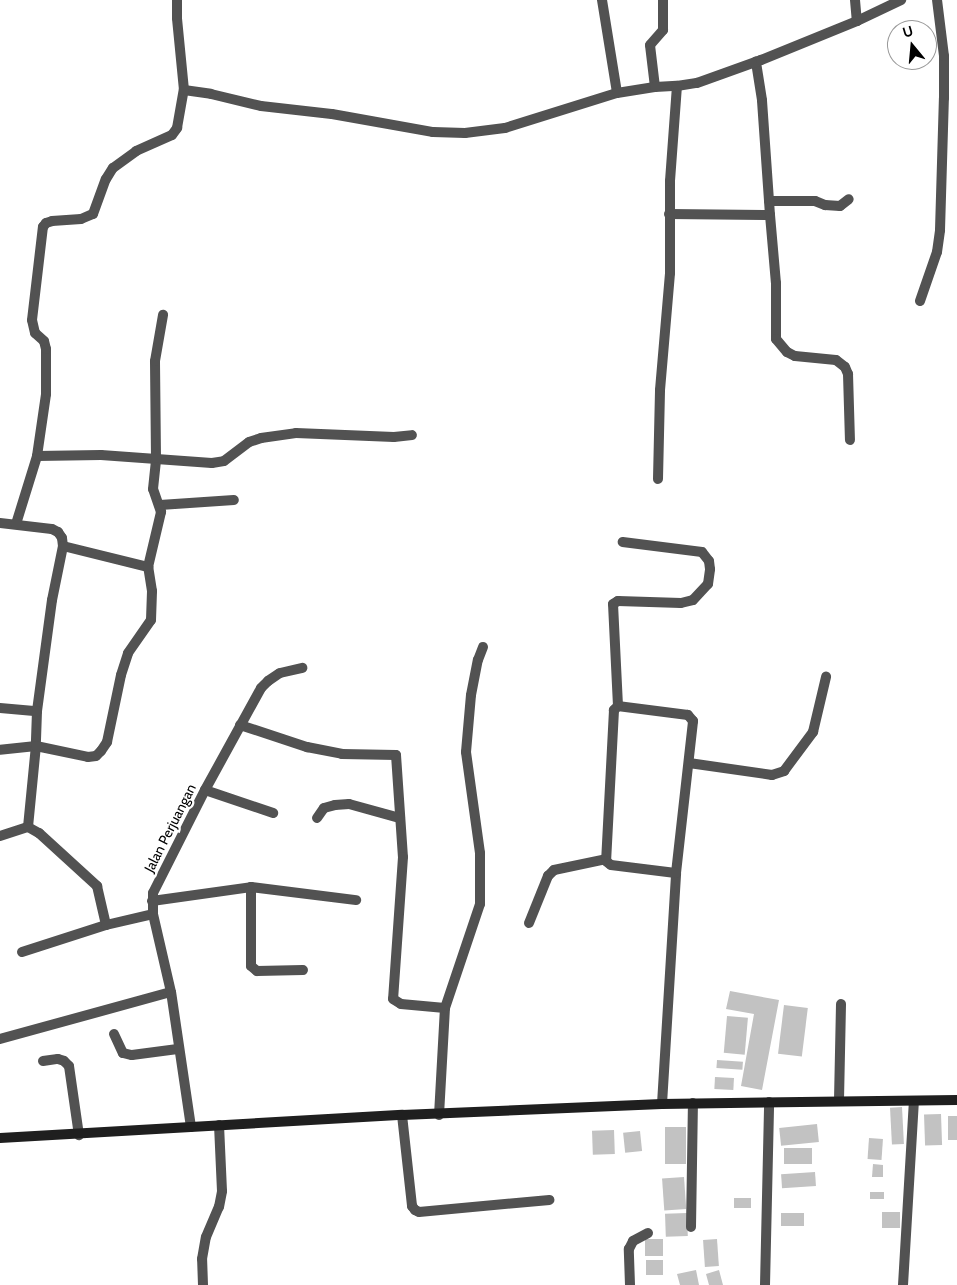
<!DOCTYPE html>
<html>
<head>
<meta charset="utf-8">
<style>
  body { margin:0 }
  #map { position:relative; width:957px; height:1285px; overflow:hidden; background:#fff; font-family:Cabin,sans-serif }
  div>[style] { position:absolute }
  .building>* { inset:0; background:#c2c2c2; transform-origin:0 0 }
  .street>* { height:10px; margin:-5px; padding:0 5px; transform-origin:5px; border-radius:5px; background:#525252 }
  .secondary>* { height:10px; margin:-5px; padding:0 5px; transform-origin:5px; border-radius:5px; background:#1f1f1f }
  span { translate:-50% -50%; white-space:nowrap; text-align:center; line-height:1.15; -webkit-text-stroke:4.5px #fff; paint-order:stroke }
  .street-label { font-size:14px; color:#000 }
  .north { position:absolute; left:887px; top:20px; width:50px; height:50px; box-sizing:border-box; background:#fff; border:1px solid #999; border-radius:50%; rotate:343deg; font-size:14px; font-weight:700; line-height:20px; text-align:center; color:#000 }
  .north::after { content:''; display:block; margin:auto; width:18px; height:22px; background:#000; clip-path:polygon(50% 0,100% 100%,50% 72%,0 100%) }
</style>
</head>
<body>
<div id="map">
  <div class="building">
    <i style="clip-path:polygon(730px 991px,779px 1000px,762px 1090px,741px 1086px,754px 1014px,726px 1009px)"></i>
    <i style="left:784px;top:1005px;width:24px;height:49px;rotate:7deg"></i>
    <i style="left:727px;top:1016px;width:21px;height:37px;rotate:5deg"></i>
    <i style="left:717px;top:1060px;width:26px;height:8px;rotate:4deg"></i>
    <i style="left:715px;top:1077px;width:19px;height:12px;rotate:3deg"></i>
    <i style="left:902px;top:1107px;width:37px;height:12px;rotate:87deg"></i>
    <i style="left:941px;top:1114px;width:31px;height:17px;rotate:88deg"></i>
    <i style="left:948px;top:1116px;width:9px;height:24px"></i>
    <i style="left:817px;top:1124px;width:18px;height:38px;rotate:84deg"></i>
    <i style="left:665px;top:1127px;width:21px;height:37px"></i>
    <i style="left:614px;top:1130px;width:24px;height:22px;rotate:88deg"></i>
    <i style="left:640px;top:1131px;width:20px;height:17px;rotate:84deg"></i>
    <i style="left:869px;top:1138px;width:14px;height:21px;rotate:4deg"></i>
    <i style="left:812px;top:1148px;width:16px;height:28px;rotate:90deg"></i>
    <i style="clip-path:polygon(873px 1164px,883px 1165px,883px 1177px,872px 1177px)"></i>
    <i style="left:815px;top:1172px;width:14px;height:34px;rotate:86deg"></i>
    <i style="left:684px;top:1177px;width:32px;height:22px;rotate:86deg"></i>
    <i style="left:870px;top:1192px;width:14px;height:7px"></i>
    <i style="left:734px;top:1198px;width:17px;height:10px"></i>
    <i style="left:882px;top:1212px;width:18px;height:16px"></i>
    <i style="left:687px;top:1213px;width:23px;height:22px;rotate:88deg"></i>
    <i style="left:781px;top:1213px;width:23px;height:13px"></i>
    <i style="left:645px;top:1239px;width:18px;height:17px"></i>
    <i style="left:717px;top:1239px;width:27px;height:14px;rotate:86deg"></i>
    <i style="left:646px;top:1260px;width:17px;height:15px"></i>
    <i style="clip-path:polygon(696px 1270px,699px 1285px,680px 1285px,677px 1274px)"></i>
    <i style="clip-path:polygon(719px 1270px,723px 1285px,709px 1285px,706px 1274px)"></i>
  </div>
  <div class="street">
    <i style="left:602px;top:0;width:94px;rotate:80.8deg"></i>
    <i style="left:855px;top:0;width:21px;rotate:85deg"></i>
    <i style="left:655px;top:87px;width:42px;rotate:-96.8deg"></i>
    <i style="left:650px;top:45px;width:20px;rotate:-49deg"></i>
    <i style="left:663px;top:30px;width:30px;rotate:-90deg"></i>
    <i style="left:184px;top:90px;width:27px;rotate:8deg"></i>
    <i style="left:211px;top:94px;width:51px;rotate:13.5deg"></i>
    <i style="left:261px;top:106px;width:71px;rotate:6.4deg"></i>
    <i style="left:332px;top:114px;width:103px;rotate:10.1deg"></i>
    <i style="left:433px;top:132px;width:32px;rotate:2deg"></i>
    <i style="left:465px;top:133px;width:40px;rotate:-7.1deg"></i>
    <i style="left:505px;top:128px;width:117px;rotate:-17.4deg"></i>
    <i style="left:617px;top:93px;width:38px;rotate:-9deg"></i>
    <i style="left:655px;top:87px;width:22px;rotate:-3deg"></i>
    <i style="left:769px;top:201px;width:46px"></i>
    <i style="left:815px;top:201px;width:11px;rotate:22deg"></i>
    <i style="left:825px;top:205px;width:15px;rotate:4deg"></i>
    <i style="left:840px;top:206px;width:11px;rotate:-38deg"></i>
    <i style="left:669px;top:214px;width:101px;rotate:0.6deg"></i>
    <i style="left:770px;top:215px;width:115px;rotate:-94deg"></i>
    <i style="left:762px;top:100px;width:39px;rotate:-99deg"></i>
    <i style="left:770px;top:215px;width:68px;rotate:85deg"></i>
    <i style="left:776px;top:283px;width:56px;rotate:90deg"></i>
    <i style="left:776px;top:339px;width:17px;rotate:50deg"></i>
    <i style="left:787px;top:352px;width:9px;rotate:27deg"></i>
    <i style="left:795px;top:356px;width:41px;rotate:5.6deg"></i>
    <i style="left:836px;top:360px;width:11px;rotate:38deg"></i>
    <i style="left:845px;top:367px;width:8px;rotate:67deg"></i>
    <i style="left:848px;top:374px;width:66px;rotate:88.3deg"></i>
    <i style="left:920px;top:301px;width:52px;rotate:-70.9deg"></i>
    <i style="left:937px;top:252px;width:22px;rotate:-82deg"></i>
    <i style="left:940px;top:230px;width:132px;rotate:-88.3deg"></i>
    <i style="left:944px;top:98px;width:42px;rotate:-90deg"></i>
    <i style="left:944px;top:56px;width:56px;rotate:-97.1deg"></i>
    <i style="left:37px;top:456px;width:64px;rotate:-0.9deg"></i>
    <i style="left:101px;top:455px;width:111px;rotate:4.1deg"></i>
    <i style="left:212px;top:463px;width:12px;rotate:-9deg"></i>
    <i style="left:224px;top:461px;width:31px;rotate:-37deg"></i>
    <i style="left:249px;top:442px;width:13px;rotate:-18deg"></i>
    <i style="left:261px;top:438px;width:35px;rotate:-8deg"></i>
    <i style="left:296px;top:433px;width:98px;rotate:2.3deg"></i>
    <i style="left:394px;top:437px;width:18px;rotate:-6deg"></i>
    <i style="left:658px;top:479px;width:89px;rotate:-88.7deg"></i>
    <i style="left:660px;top:390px;width:117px;rotate:-85.1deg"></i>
    <i style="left:670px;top:273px;width:92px;rotate:-90deg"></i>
    <i style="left:670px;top:181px;width:95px;rotate:-85.8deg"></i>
    <i style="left:677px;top:86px;width:20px;rotate:-9deg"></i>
    <i style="left:697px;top:83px;width:68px;rotate:-19.8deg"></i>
    <i style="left:761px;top:60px;width:104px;rotate:-22.1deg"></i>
    <i style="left:857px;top:21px;width:49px;rotate:-25.5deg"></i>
    <i style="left:160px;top:505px;width:74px;rotate:-3.9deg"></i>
    <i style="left:0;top:523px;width:52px;rotate:6.6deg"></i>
    <i style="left:52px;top:529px;width:7px;rotate:27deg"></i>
    <i style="left:58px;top:532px;width:7px;rotate:56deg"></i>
    <i style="left:62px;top:538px;width:8px;rotate:83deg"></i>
    <i style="left:63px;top:546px;width:55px;rotate:101.5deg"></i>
    <i style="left:52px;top:600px;width:112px;rotate:97.7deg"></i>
    <i style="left:37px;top:711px;width:35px;rotate:92deg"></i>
    <i style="left:36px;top:746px;width:36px;rotate:174deg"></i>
    <i style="left:16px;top:524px;width:71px;rotate:-72.8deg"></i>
    <i style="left:37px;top:456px;width:63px;rotate:-81.7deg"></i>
    <i style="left:46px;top:394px;width:45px;rotate:-90deg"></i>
    <i style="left:46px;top:349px;width:8px;rotate:-104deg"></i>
    <i style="left:44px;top:341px;width:12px;rotate:-138deg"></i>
    <i style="left:35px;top:333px;width:13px;rotate:-103deg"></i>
    <i style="left:32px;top:320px;width:94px;rotate:-83.3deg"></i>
    <i style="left:43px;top:227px;width:5px;rotate:-53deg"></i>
    <i style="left:46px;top:223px;width:6px;rotate:-18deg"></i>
    <i style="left:52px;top:221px;width:29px;rotate:-4deg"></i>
    <i style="left:81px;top:219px;width:13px;rotate:-23deg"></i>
    <i style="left:93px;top:214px;width:37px;rotate:-70deg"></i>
    <i style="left:106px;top:179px;width:13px;rotate:-58deg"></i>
    <i style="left:113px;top:168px;width:29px;rotate:-36deg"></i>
    <i style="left:136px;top:151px;width:39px;rotate:-24deg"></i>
    <i style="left:172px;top:135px;width:9px;rotate:-54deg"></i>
    <i style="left:177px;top:128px;width:39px;rotate:-80deg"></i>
    <i style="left:184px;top:90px;width:72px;rotate:-95.6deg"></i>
    <i style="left:177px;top:18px;width:18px;rotate:-90deg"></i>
    <i style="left:63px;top:546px;width:88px;rotate:13.9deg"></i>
    <i style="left:618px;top:706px;width:102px;rotate:-92.8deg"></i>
    <i style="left:613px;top:604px;width:6px;rotate:-31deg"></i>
    <i style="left:618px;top:601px;width:63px;rotate:1.8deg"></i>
    <i style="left:681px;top:603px;width:12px;rotate:-14deg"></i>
    <i style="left:693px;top:600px;width:22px;rotate:-47deg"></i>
    <i style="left:708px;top:584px;width:15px;rotate:-82deg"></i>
    <i style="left:710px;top:569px;width:8px;rotate:-97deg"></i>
    <i style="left:709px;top:561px;width:11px;rotate:-128deg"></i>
    <i style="left:702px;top:552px;width:80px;rotate:-172.8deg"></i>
    <i style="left:0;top:708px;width:37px;rotate:5deg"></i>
    <i style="left:240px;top:725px;width:71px;rotate:18.2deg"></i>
    <i style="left:307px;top:747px;width:36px;rotate:11deg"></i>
    <i style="left:342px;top:754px;width:54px;rotate:1.1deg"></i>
    <i style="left:396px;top:755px;width:102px;rotate:86.1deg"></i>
    <i style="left:403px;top:857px;width:142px;rotate:94deg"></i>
    <i style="left:393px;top:999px;width:9px;rotate:32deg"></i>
    <i style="left:401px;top:1004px;width:44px;rotate:5.2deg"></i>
    <i style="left:689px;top:763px;width:84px;rotate:8.2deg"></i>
    <i style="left:772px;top:775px;width:13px;rotate:-18deg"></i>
    <i style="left:784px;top:771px;width:49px;rotate:-53.4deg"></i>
    <i style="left:813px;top:732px;width:57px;rotate:-76.7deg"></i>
    <i style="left:205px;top:790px;width:72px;rotate:18.7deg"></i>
    <i style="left:317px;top:818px;width:12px;rotate:-55deg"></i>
    <i style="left:324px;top:808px;width:11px;rotate:-15deg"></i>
    <i style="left:335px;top:805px;width:14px;rotate:-4deg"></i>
    <i style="left:349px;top:804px;width:53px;rotate:15.4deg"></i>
    <i style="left:28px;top:827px;width:81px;rotate:-84.4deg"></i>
    <i style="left:36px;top:746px;width:53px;rotate:11.9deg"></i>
    <i style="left:88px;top:757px;width:8px;rotate:-7deg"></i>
    <i style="left:96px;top:756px;width:7px;rotate:-45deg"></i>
    <i style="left:101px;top:751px;width:11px;rotate:-56deg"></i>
    <i style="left:107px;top:742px;width:68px;rotate:-78.2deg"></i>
    <i style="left:121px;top:675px;width:23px;rotate:-72deg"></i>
    <i style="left:128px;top:653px;width:40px;rotate:-55.1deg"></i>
    <i style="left:151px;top:620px;width:29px;rotate:-88deg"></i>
    <i style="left:152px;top:591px;width:24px;rotate:-99deg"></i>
    <i style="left:148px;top:567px;width:57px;rotate:-76.7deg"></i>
    <i style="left:161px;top:512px;width:24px;rotate:-109deg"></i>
    <i style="left:153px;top:489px;width:31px;rotate:-84deg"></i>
    <i style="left:156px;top:458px;width:97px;rotate:-90.6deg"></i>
    <i style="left:155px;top:361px;width:47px;rotate:-80.1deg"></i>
    <i style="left:0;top:836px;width:29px;rotate:-18deg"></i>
    <i style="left:28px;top:827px;width:13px;rotate:29deg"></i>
    <i style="left:39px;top:833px;width:79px;rotate:42.4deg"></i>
    <i style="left:97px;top:886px;width:40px;rotate:77deg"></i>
    <i style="left:251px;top:887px;width:79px;rotate:90deg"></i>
    <i style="left:251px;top:966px;width:8px;rotate:40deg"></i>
    <i style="left:257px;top:971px;width:46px;rotate:-1.2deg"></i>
    <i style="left:152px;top:901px;width:100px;rotate:-8deg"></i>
    <i style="left:251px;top:887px;width:106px;rotate:7.1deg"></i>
    <i style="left:529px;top:923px;width:51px;rotate:-68deg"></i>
    <i style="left:548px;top:876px;width:8px;rotate:-45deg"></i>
    <i style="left:554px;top:870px;width:53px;rotate:-11.9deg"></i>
    <i style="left:22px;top:952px;width:88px;rotate:-17.8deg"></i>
    <i style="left:106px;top:925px;width:48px;rotate:-13.2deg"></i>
    <i style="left:114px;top:1034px;width:21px;rotate:65deg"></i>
    <i style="left:123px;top:1053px;width:9px;rotate:13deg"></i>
    <i style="left:132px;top:1055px;width:46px;rotate:-7.4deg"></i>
    <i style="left:0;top:1039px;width:177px;rotate:-15.4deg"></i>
    <i style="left:43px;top:1061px;width:15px;rotate:-8deg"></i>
    <i style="left:58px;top:1059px;width:6px;rotate:18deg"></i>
    <i style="left:64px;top:1061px;width:7px;rotate:45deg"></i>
    <i style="left:69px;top:1066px;width:70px;rotate:81.8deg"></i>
    <i style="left:839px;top:1100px;width:96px;rotate:-88.8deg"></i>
    <i style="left:662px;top:1104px;width:231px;rotate:-86.5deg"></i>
    <i style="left:676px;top:873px;width:153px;rotate:-83.6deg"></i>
    <i style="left:693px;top:721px;width:8px;rotate:-130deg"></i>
    <i style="left:688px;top:715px;width:71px;rotate:-172.7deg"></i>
    <i style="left:618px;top:706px;width:6px;rotate:135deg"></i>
    <i style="left:614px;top:710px;width:151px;rotate:93deg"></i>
    <i style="left:606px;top:861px;width:6px;rotate:39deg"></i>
    <i style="left:611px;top:865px;width:65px;rotate:7deg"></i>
    <i style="left:402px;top:1115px;width:92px;rotate:83.7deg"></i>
    <i style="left:412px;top:1206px;width:5px;rotate:53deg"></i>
    <i style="left:415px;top:1210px;width:4px;rotate:27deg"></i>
    <i style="left:419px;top:1212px;width:131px;rotate:-5.3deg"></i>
    <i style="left:439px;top:1115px;width:107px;rotate:-86.8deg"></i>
    <i style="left:445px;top:1008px;width:110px;rotate:-71.4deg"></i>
    <i style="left:480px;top:904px;width:51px;rotate:-90deg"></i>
    <i style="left:480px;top:853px;width:102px;rotate:-97.9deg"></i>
    <i style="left:466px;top:752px;width:57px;rotate:-85deg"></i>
    <i style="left:471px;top:695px;width:36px;rotate:-79deg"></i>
    <i style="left:478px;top:660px;width:14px;rotate:-69deg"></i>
    <i style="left:191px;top:1127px;width:136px;rotate:-98.4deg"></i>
    <i style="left:171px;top:992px;width:80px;rotate:-103deg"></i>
    <i style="left:153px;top:914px;width:21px;rotate:-90deg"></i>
    <i style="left:153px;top:893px;width:115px;rotate:-63.2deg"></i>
    <i style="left:205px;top:790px;width:116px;rotate:-61.2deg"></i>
    <i style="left:261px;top:688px;width:10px;rotate:-45deg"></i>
    <i style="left:268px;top:681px;width:14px;rotate:-34deg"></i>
    <i style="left:280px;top:673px;width:23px;rotate:-13deg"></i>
    <i style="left:691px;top:1227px;width:124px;rotate:-89.1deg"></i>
    <i style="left:203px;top:1285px;width:26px;rotate:-92deg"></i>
    <i style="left:202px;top:1259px;width:22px;rotate:-80deg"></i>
    <i style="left:206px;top:1237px;width:33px;rotate:-67deg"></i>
    <i style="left:219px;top:1207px;width:16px;rotate:-79deg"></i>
    <i style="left:222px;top:1191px;width:66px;rotate:-92.6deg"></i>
    <i style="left:630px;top:1285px;width:36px;rotate:-92deg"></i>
    <i style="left:629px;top:1249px;width:9px;rotate:-63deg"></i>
    <i style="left:633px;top:1241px;width:17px;rotate:-28deg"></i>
    <i style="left:765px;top:1285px;width:183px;rotate:-88.7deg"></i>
    <i style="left:903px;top:1285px;width:184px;rotate:-86.6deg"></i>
  </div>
  <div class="secondary">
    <i style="left:0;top:1138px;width:403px;rotate:-3.3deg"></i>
    <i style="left:402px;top:1115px;width:260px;rotate:-2.4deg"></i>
    <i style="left:662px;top:1104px;width:295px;rotate:-0.8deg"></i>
  </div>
  <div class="street-label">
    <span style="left:170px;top:828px;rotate:-63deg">Jalan Perjuangan</span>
  </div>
  <div class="north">U</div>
</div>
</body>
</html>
